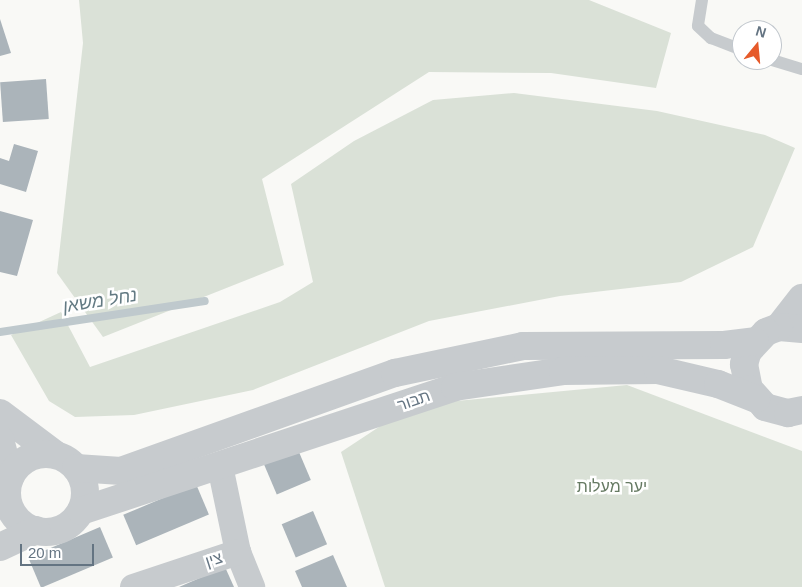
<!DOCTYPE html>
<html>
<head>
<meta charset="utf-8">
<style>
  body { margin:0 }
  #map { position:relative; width:802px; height:587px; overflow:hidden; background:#f9f9f6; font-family:Arial,Heebo,sans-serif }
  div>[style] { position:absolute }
  .green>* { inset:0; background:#dae1d7 }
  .stream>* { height:8px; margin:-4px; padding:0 4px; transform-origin:4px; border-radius:4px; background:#bfc9cd }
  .building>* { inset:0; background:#abb4ba; transform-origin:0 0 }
  .service>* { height:12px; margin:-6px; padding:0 6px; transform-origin:6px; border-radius:6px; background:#c7cbce }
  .minor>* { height:26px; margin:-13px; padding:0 13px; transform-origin:13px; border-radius:13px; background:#c7cbce }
  .tertiary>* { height:28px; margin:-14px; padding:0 14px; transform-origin:14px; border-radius:14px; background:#c7cbce }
  .tertiary>.ring { margin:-14px; padding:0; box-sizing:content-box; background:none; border:28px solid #c7cbce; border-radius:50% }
  span { translate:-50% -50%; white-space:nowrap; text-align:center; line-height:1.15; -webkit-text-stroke:5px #fff; paint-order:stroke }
  .street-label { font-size:16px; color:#647482 }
  .park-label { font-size:16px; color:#667a63 }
  .water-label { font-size:18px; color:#637a83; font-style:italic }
  .north { position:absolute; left:732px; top:20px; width:50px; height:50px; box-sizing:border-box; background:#fff; border:1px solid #c1c7cd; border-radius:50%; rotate:17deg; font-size:14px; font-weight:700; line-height:20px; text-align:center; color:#647482 }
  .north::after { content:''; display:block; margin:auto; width:18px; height:22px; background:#e65a2a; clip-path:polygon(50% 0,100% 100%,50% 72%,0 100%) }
  .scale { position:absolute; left:20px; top:544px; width:74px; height:22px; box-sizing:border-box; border:2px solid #647482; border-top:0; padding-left:6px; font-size:15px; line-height:18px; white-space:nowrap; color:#647482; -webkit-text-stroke:4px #fff; paint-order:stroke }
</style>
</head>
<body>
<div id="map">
  <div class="green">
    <i style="clip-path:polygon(79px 0,589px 0,671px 33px,656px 88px,551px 73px,429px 72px,262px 179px,284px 265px,103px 337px,57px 273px,83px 43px)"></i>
    <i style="clip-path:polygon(514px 93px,657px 111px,765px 135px,795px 148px,753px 247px,681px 282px,560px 296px,429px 321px,253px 390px,134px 415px,75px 417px,49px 401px,11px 335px,61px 312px,90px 367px,280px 302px,313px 282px,291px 184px,354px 141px,433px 100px)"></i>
    <i style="clip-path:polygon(627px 385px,802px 451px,802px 587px,385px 587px,341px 452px,388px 421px,456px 401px)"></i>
  </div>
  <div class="stream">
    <i style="left:0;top:332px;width:207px;rotate:-8.6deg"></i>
  </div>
  <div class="building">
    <i style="clip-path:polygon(0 19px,11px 53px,0 56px)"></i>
    <i style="left:46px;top:79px;width:40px;height:46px;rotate:86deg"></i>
    <i style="clip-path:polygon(14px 144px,38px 151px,26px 192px,0 184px,0 158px,9px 161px)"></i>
    <i style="clip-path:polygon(0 211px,33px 220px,17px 276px,0 272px)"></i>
    <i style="left:296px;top:445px;width:38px;height:37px;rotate:67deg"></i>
    <i style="left:196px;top:484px;width:33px;height:79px;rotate:67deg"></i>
    <i style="left:313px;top:511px;width:36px;height:34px;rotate:67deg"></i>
    <i style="left:100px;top:527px;width:33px;height:78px;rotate:67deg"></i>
    <i style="clip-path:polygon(333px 555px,347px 587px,302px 587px,295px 571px)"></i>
    <i style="clip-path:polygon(225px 567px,234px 587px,179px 587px)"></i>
  </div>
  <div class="service">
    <i style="left:702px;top:0;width:26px;rotate:99deg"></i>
    <i style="left:698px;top:26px;width:18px;rotate:43deg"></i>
    <i style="left:711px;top:38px;width:33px;rotate:21deg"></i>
    <i style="left:772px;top:60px;width:31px;rotate:17deg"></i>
  </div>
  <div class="minor">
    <i style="left:220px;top:466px;width:88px;rotate:78.2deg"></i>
    <i style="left:238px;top:552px;width:38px;rotate:68deg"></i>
    <i style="left:133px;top:587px;width:111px;rotate:-18.4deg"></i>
  </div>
  <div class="tertiary">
    <i style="left:779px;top:327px;width:37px;rotate:-52deg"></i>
    <i style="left:802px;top:329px;width:23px;rotate:-175deg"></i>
    <i style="left:779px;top:327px;width:14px;rotate:159deg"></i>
    <i style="left:766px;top:332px;width:26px;rotate:133deg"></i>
    <i style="left:748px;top:351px;width:14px;rotate:107deg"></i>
    <i style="left:744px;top:364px;width:25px;rotate:79deg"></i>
    <i style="left:749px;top:389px;width:24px;rotate:48deg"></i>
    <i style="left:765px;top:407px;width:24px;rotate:15deg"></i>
    <i style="left:788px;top:413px;width:14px;rotate:-12deg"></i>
    <i style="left:0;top:413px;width:70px;rotate:36.9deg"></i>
    <i style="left:0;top:439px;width:40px;rotate:75.6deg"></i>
    <i class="ring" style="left:7px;top:454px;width:50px;height:50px"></i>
    <i style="left:76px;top:468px;width:45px;rotate:3.8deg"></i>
    <i style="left:121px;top:471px;width:291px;rotate:-19.7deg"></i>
    <i style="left:395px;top:373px;width:131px;rotate:-11.9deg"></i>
    <i style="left:523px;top:346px;width:201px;rotate:-0.3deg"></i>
    <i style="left:724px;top:345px;width:31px;rotate:-7deg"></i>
    <i style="left:81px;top:511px;width:394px;rotate:-18.3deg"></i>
    <i style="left:455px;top:387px;width:109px;rotate:-8.4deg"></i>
    <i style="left:563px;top:371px;width:95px;rotate:-0.6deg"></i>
    <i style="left:658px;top:370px;width:62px;rotate:13.1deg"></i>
    <i style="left:718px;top:384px;width:41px;rotate:21.5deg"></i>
    <i style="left:0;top:547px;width:40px;rotate:-25deg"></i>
  </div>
  <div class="street-label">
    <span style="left:414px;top:401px;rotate:-19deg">תבור</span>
    <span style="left:214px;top:560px;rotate:-18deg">צין</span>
  </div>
  <div class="park-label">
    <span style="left:612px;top:487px">יער מעלות</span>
  </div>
  <div class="water-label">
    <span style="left:100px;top:301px;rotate:-9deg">נחל משאן</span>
  </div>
  <div class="north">N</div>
  <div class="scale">20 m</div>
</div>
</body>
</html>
